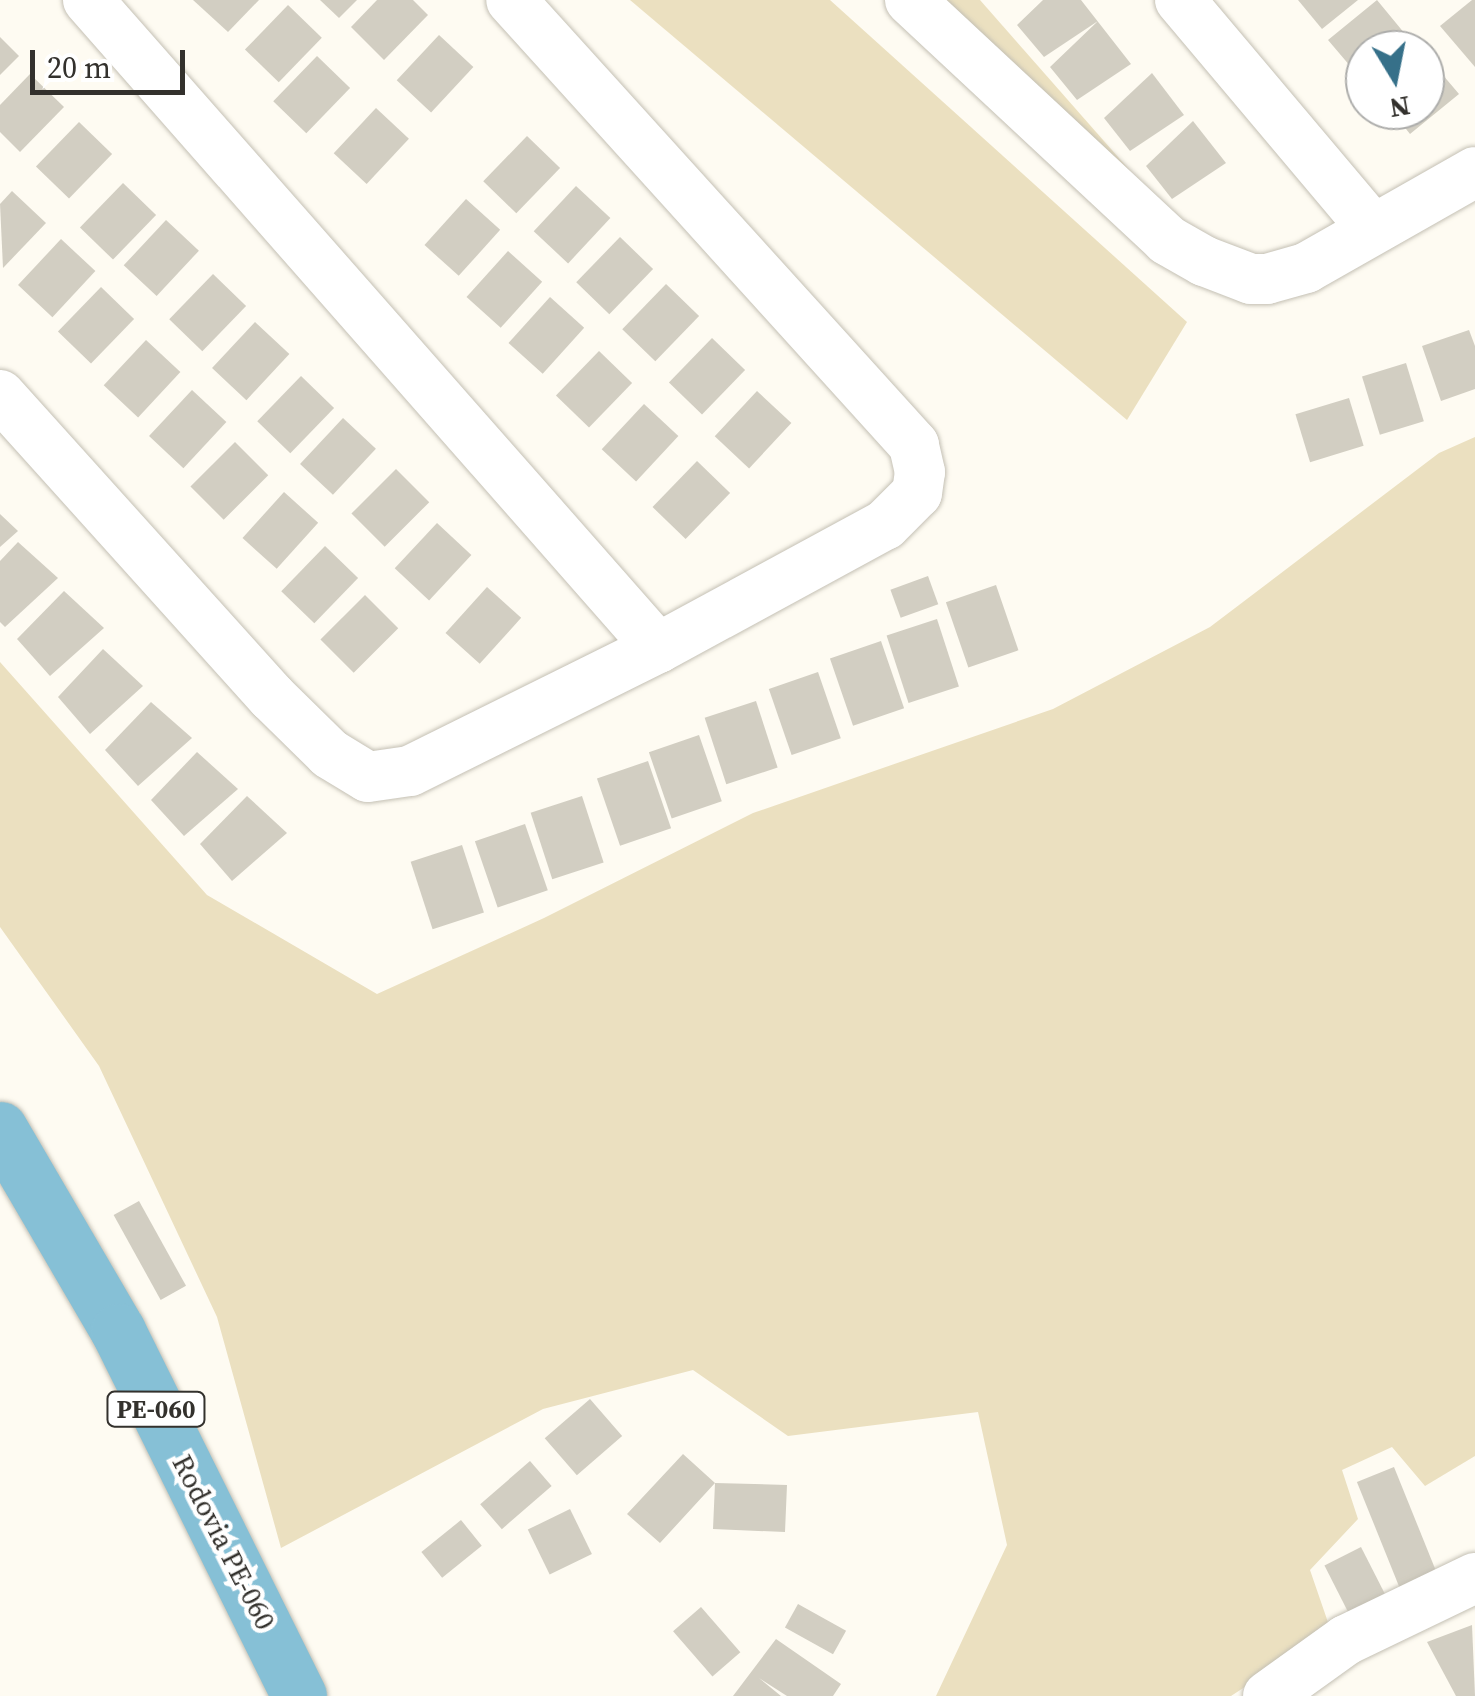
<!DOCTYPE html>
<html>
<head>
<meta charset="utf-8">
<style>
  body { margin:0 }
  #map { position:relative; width:1475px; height:1696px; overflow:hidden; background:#fefbf2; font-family:"Source Serif 4",serif }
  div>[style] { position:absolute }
  .green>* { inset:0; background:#ebe0c0 }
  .building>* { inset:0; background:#d2cec2; transform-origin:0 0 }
  .roads { filter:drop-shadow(0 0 2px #c4c0b4) drop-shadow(0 0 2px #c4c0b4) }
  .minor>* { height:50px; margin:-25px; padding:0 25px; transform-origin:25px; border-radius:25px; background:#fff }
  .primary>* { height:55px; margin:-27.5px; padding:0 27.5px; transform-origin:27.5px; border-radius:27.5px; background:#86c0d6 }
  span { translate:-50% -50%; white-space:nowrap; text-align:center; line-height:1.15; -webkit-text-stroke:9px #fff; paint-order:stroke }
  .shield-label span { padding:2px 8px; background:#fff; border:2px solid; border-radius:8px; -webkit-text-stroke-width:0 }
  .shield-label { font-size:25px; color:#33312d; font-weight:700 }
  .street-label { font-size:28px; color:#33312d }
  .north { position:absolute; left:1345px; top:30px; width:100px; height:100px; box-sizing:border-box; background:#fff; border:2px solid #adadab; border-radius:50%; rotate:170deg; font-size:28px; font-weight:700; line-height:40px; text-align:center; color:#33312d }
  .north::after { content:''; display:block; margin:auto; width:35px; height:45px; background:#367089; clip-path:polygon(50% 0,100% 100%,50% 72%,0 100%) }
  .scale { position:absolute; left:30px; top:50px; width:155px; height:45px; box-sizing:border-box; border:5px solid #33312d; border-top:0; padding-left:12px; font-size:30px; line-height:35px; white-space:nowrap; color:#33312d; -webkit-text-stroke:8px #fff; paint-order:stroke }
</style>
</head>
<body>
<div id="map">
  <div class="green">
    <i style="clip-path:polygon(630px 0,830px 0,1187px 322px,1127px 420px)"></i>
    <i style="clip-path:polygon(908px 0,980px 0,1191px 240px)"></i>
    <i style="clip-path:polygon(1475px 437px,1475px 1456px,1425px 1486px,1392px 1447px,1342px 1470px,1358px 1519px,1310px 1570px,1331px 1631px,1231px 1696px,936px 1696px,1007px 1545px,978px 1412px,788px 1436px,693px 1370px,543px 1409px,281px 1548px,217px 1317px,99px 1066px,0 927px,0 662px,207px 895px,377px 994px,544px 918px,753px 813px,1053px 709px,1210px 627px,1439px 453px)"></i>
  </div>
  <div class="building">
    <i style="clip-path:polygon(193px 0,259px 0,228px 32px)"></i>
    <i style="clip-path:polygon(320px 0,357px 0,339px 18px)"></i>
    <i style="clip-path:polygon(377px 0,413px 0,428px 15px,384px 60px,351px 27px)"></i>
    <i style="clip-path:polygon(1043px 0,1081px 0,1131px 64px,1077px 100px,1050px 67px,1098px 21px,1044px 57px,1017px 25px)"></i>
    <i style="clip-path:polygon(1298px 0,1358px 0,1322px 29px)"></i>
    <i style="clip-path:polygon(1377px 0,1410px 40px,1398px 50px,1365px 50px,1362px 80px,1328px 40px)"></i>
    <i style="clip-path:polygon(1472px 0,1475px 0,1475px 67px,1440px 26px)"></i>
    <i style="left:288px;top:5px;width:47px;height:62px;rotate:44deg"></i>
    <i style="left:439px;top:35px;width:47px;height:62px;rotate:43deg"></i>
    <i style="clip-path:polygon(0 37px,19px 56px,0 75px)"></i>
    <i style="clip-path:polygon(1425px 54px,1459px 94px,1410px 134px,1391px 110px,1425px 110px)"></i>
    <i style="left:317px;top:56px;width:46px;height:63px;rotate:44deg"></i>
    <i style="clip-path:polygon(1152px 73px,1184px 115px,1130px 151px,1104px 118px)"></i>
    <i style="clip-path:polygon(30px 74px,64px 107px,20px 152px,0 132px,0 105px)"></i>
    <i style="left:376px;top:108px;width:45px;height:62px;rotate:43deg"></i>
    <i style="clip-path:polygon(1193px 121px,1226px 163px,1172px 199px,1146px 166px)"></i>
    <i style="left:79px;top:122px;width:46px;height:62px;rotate:44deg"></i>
    <i style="left:527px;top:136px;width:46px;height:63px;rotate:44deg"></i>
    <i style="left:123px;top:183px;width:46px;height:62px;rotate:44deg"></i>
    <i style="left:576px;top:186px;width:47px;height:62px;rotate:43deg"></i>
    <i style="clip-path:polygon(12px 191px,46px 223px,3px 268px,0 204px)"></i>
    <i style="left:466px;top:199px;width:46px;height:62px;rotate:42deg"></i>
    <i style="left:166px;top:220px;width:45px;height:62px;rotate:43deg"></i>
    <i style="left:620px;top:237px;width:46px;height:63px;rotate:44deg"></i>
    <i style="left:61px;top:239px;width:47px;height:63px;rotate:43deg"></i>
    <i style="left:508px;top:251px;width:46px;height:62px;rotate:42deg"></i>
    <i style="left:213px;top:274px;width:46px;height:63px;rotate:44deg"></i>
    <i style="left:666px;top:284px;width:46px;height:63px;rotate:44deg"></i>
    <i style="left:101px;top:287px;width:46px;height:62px;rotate:44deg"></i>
    <i style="left:550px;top:297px;width:46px;height:62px;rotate:42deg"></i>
    <i style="left:255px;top:322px;width:47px;height:63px;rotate:43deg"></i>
    <i style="clip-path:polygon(1469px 330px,1475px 346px,1475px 389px,1441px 401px,1422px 346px)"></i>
    <i style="left:712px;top:338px;width:46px;height:62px;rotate:44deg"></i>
    <i style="left:146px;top:340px;width:47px;height:62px;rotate:43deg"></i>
    <i style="left:599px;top:351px;width:46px;height:62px;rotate:44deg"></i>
    <i style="left:1406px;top:363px;width:61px;height:46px;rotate:73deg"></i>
    <i style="left:301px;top:376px;width:46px;height:63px;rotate:44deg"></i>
    <i style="left:192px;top:390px;width:47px;height:63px;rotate:43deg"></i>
    <i style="left:757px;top:391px;width:47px;height:62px;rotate:43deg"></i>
    <i style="left:1349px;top:398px;width:50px;height:56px;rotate:73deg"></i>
    <i style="left:644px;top:404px;width:47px;height:62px;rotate:43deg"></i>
    <i style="left:343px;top:418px;width:45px;height:63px;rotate:43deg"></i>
    <i style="left:235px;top:442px;width:47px;height:63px;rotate:45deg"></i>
    <i style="left:697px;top:461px;width:46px;height:64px;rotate:44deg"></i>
    <i style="left:396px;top:469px;width:47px;height:63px;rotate:45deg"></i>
    <i style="left:284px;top:492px;width:46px;height:62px;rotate:42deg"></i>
    <i style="clip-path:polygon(0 514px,18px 531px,0 547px)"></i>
    <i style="left:437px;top:523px;width:47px;height:62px;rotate:43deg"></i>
    <i style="clip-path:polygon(18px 542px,58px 578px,5px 627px,0 622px,0 561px)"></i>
    <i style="left:325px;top:546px;width:46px;height:63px;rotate:44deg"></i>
    <i style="left:928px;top:576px;width:30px;height:40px;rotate:70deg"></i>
    <i style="left:996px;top:585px;width:69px;height:53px;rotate:71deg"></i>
    <i style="left:487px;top:587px;width:46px;height:62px;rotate:42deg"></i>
    <i style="clip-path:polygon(64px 591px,104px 628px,50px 676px,17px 639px)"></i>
    <i style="left:365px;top:595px;width:47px;height:63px;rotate:45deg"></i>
    <i style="left:937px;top:619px;width:71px;height:53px;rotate:72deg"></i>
    <i style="left:881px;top:641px;width:71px;height:54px;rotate:71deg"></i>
    <i style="clip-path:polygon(103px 649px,143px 686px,90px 734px,58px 697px)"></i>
    <i style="left:818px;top:672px;width:70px;height:52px;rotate:71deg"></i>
    <i style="left:756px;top:701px;width:70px;height:54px;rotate:72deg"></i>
    <i style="clip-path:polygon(151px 702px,192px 738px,138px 786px,105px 750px)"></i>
    <i style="left:699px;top:735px;width:70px;height:53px;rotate:71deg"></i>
    <i style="clip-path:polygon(197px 752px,238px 789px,184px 836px,151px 800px)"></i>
    <i style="left:648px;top:761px;width:71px;height:54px;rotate:71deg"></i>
    <i style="clip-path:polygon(247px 796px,287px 833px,232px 881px,200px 844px)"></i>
    <i style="left:582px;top:796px;width:70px;height:54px;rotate:72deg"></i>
    <i style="left:525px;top:824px;width:70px;height:53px;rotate:71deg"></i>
    <i style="left:462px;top:845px;width:71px;height:54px;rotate:72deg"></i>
    <i style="left:139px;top:1201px;width:97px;height:29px;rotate:61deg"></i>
    <i style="left:590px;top:1399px;width:49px;height:60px;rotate:49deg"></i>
    <i style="clip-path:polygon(683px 1454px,715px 1483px,787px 1485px,785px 1532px,713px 1529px,715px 1483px,660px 1543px,627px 1514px)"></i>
    <i style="left:530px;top:1461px;width:33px;height:66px;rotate:49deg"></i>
    <i style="left:1394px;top:1467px;width:118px;height:40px;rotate:68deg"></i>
    <i style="left:570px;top:1509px;width:50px;height:47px;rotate:64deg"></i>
    <i style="left:461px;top:1520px;width:33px;height:51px;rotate:51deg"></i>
    <i style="left:1361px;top:1547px;width:57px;height:41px;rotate:63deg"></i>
    <i style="left:798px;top:1604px;width:55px;height:27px;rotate:29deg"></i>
    <i style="left:701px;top:1607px;width:60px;height:37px;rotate:49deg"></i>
    <i style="clip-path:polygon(1472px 1625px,1475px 1696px,1456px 1696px,1427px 1642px)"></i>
    <i style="clip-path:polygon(776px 1639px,841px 1684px,833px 1696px,787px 1696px,759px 1678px,781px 1696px,733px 1696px)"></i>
  </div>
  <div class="roads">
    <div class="minor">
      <i style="left:88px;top:0;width:863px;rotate:48.66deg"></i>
      <i style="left:910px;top:0;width:352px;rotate:43deg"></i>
      <i style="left:1167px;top:240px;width:43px;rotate:29.6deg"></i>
      <i style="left:1204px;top:261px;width:50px;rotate:21deg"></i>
      <i style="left:1251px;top:279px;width:16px"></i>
      <i style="left:1267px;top:279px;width:41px;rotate:-15.8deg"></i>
      <i style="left:1306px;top:268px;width:194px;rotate:-29.6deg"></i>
      <i style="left:1180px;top:0;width:299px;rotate:49.9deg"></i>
      <i style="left:0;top:395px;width:406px;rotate:48deg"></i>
      <i style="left:272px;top:697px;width:81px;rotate:44.5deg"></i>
      <i style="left:330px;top:754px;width:44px;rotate:31.2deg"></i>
      <i style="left:368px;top:777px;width:42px;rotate:-8.1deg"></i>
      <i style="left:410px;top:771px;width:277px;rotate:-26.4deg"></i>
      <i style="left:658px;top:648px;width:258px;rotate:-28.5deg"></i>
      <i style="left:885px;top:525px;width:45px;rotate:-45deg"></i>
      <i style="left:917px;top:493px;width:21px;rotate:-82deg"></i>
      <i style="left:920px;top:472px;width:28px;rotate:-103deg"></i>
      <i style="left:914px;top:445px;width:600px;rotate:-132.16deg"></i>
      <i style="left:1268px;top:1696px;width:96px;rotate:-35.7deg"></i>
      <i style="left:1346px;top:1640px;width:143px;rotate:-25.7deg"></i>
    </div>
    <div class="primary">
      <i style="left:0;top:1129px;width:234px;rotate:59.7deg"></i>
      <i style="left:118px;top:1331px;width:407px;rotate:63.6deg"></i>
    </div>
  </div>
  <div class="shield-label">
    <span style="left:156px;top:1409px">PE-060</span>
  </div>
  <div class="street-label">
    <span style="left:224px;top:1542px;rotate:63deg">Rodovia PE-060</span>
  </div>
  <div class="north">N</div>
  <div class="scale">20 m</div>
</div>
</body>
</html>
